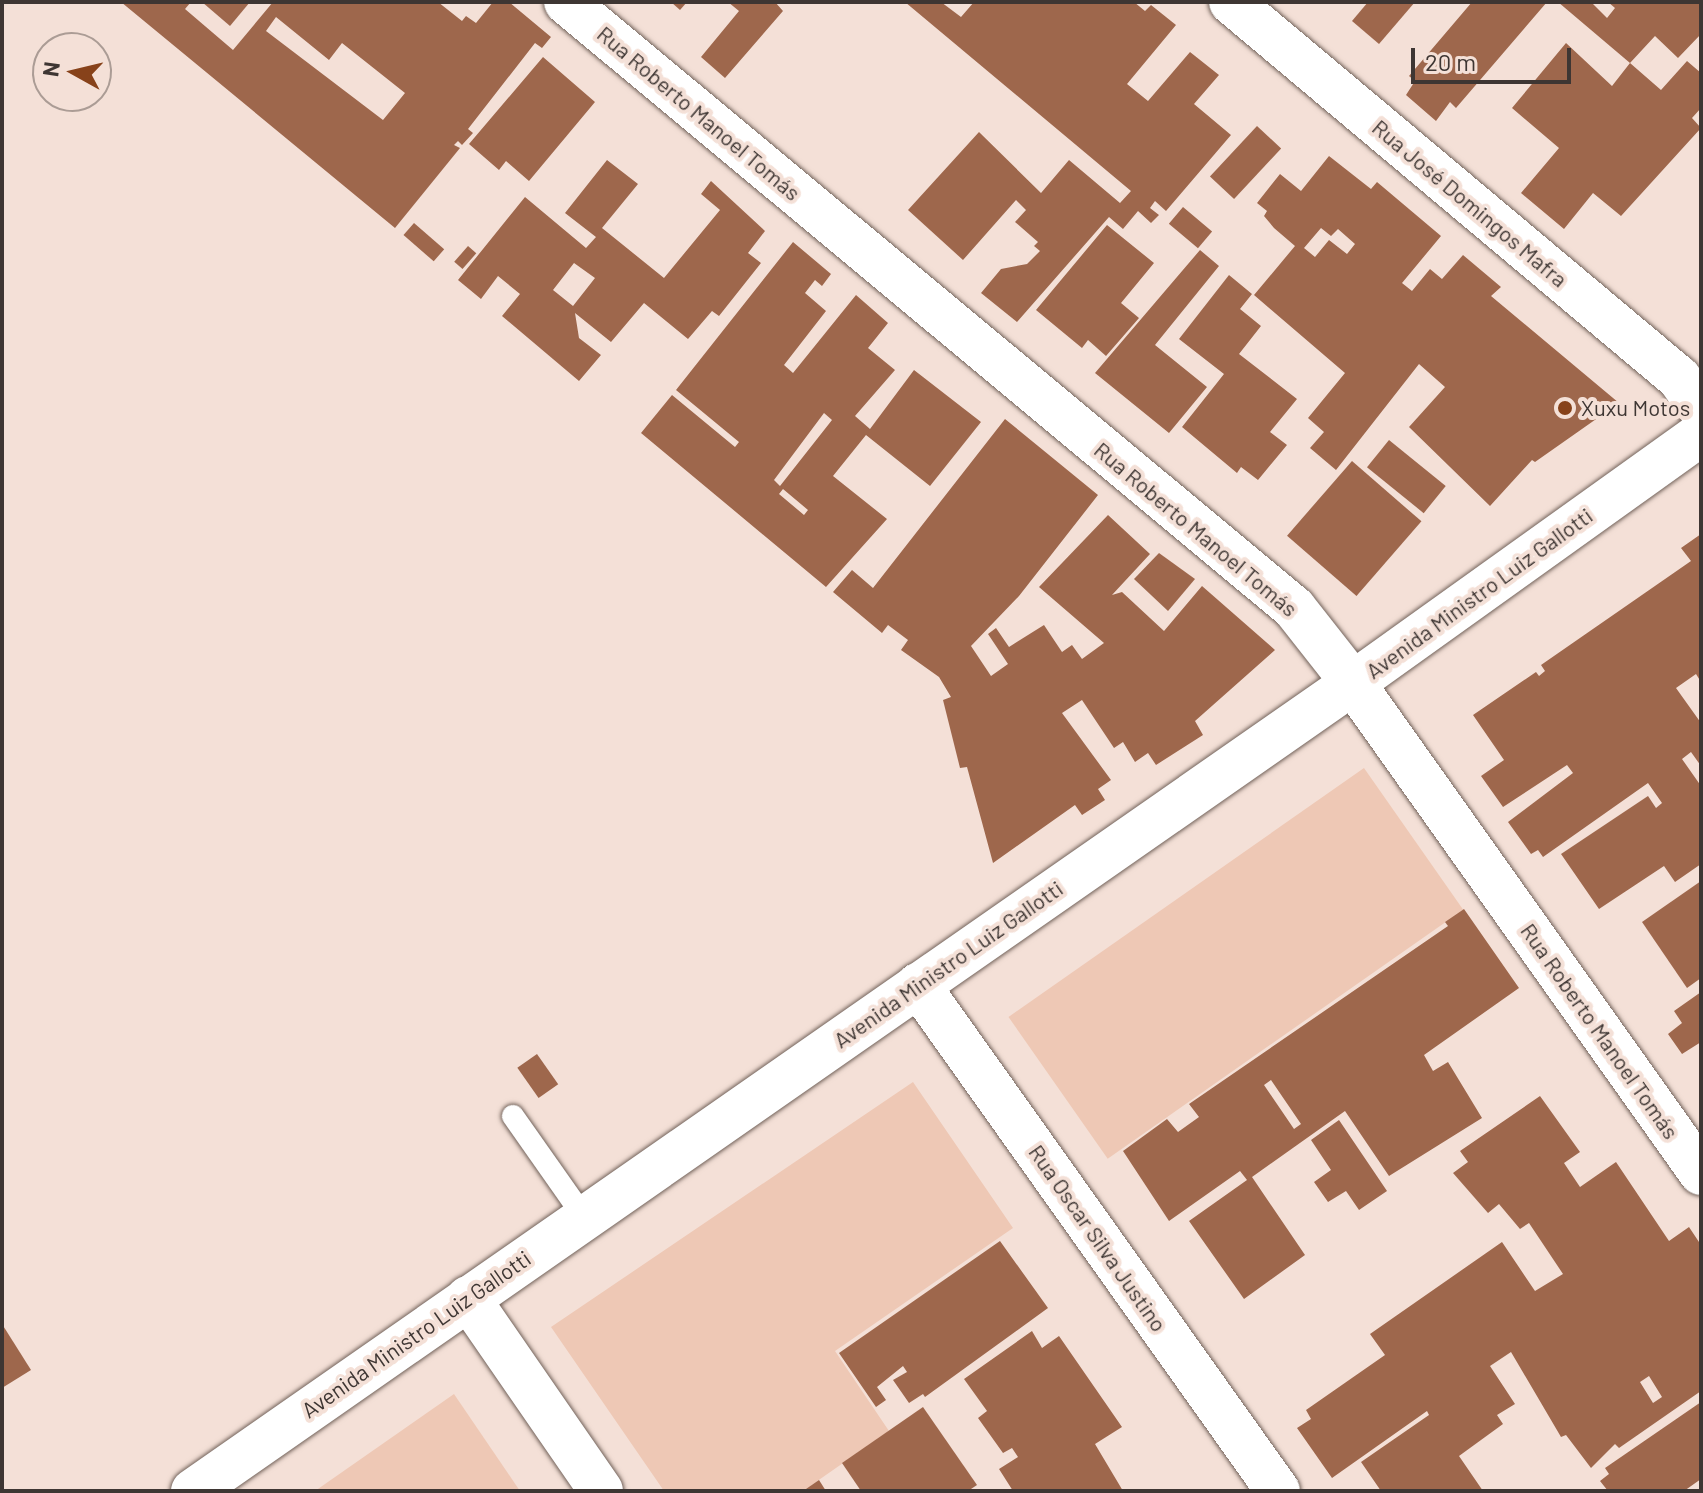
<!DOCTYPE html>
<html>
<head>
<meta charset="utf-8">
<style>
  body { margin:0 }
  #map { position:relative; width:1703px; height:1493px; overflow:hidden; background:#f4e0d7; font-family:Barlow,sans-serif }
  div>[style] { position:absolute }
  .green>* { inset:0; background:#eec8b5; transform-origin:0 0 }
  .building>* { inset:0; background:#9e674c; transform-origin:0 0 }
  .roads { filter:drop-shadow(0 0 2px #72625a) drop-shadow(0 0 2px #72625a) }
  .service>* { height:22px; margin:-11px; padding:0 11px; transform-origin:11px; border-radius:11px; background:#fff }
  .minor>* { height:44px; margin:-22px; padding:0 22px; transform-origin:22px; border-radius:22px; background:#fff }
  .tertiary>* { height:44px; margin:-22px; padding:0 22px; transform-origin:22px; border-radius:22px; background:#fff }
  .dots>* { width:22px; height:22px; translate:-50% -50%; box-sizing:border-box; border:4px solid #f4e0d7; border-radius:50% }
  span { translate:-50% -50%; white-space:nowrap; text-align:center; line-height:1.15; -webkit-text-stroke:8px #f4e0d7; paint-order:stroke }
  .street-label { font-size:22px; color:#3e3633 }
  .poi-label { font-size:22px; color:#3e3633 }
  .left { translate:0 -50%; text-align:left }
  .frame { position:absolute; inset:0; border:4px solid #3e3633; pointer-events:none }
  .north { position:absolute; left:32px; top:32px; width:80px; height:80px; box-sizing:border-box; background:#f4e0d7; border:2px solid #ab9c95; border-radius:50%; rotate:278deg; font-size:22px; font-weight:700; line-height:32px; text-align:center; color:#3e3633 }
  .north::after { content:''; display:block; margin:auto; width:28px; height:36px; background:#87421a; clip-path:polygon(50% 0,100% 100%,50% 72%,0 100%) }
  .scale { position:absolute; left:1411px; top:48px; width:160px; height:36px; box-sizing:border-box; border:4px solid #3e3633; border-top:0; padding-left:10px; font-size:24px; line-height:28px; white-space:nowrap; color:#3e3633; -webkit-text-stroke:6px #f4e0d7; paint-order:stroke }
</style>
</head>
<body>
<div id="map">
  <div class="green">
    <i style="left:1364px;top:768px;width:173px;height:434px;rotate:55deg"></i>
    <i style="clip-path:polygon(913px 1082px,1013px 1228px,835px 1351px,889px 1431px,803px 1491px,664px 1491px,551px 1327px)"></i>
    <i style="clip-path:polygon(454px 1394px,520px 1491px,315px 1491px)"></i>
  </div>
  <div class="building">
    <i style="clip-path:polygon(evenodd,121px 2px,191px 2px,185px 9px,233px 50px,273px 2px,438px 2px,462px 21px,466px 16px,476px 23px,493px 2px,509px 2px,551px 37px,542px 48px,535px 43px,468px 129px,473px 133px,462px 145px,458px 141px,454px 145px,460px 148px,395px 228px,121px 2px,276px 17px,329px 60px,342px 43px,405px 93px,383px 120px,266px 31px,276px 17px)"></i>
    <i style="clip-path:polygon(202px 2px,250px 2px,230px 26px)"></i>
    <i style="clip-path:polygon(671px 2px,687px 2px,680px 10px)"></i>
    <i style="clip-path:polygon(728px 2px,775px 2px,783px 11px,725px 78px,701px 57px,739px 11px)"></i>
    <i style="clip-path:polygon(905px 2px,941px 2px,961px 17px,974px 2px,1134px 2px,1145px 11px,1151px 5px,1176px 25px,1127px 84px,1148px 101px,1190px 52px,1219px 75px,1194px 104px,1231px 135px,1166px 211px,1155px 201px,1150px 208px,1159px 215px,1151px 223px,1138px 211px,1123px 229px,1109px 217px,1017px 322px,981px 293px,1001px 269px,1027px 264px,1040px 251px,1034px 246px,1038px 242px,1015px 222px,1026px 210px,1016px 200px,963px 260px,908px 210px,979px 132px,1041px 193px,1069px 160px,1120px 203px,1131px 191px)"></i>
    <i style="clip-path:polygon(1368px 2px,1415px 2px,1379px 44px,1352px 21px)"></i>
    <i style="clip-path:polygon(1472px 2px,1547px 2px,1456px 108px,1450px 102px,1436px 121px,1406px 95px,1415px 81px,1409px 76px)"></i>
    <i style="clip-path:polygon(1558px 2px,1591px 2px,1607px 18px,1615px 8px,1608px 2px,1701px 2px,1701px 34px,1678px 58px,1655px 36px,1630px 63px)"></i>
    <i style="clip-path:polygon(1566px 43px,1612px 86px,1630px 63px,1661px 90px,1687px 61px,1701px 73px,1701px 108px,1692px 118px,1701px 128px,1621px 216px,1593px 193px,1564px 229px,1521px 193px,1559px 148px,1512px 108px)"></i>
    <i style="clip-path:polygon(543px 57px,595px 102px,529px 181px,506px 161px,499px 170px,469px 144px)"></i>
    <i style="left:1257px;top:126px;width:33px;height:69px;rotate:43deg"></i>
    <i style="clip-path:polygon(evenodd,1329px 156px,1371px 189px,1377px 182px,1441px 236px,1402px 283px,1412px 291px,1430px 269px,1442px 279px,1463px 255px,1501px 287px,1491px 296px,1619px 403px,1535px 462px,1532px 460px,1490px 506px,1409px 427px,1445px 387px,1419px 364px,1336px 470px,1310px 448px,1324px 432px,1308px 418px,1345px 373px,1254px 295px,1295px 246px,1274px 228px,1264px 216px,1267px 211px,1257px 203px,1280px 174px,1301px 191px,1329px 156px,1321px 228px,1331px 236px,1338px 229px,1355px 244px,1347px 254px,1329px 240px,1315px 257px,1304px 248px,1321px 228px)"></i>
    <i style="clip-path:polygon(evenodd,607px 160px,638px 184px,602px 228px,664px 278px,720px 210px,701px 194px,711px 181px,765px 231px,748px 253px,761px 263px,719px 316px,712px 311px,688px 339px,644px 303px,611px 342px,575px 313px,579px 338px,601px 355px,579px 381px,502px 316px,520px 294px,498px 276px,481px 299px,458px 280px,525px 197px,586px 248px,596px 237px,565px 213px,607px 160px,574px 263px,595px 278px,573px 306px,553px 290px,574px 263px)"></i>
    <i style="left:1183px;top:207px;width:38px;height:22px;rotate:40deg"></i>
    <i style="left:414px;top:223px;width:40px;height:16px;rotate:41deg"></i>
    <i style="clip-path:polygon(1107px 225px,1154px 263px,1121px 303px,1139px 318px,1106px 356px,1088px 340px,1082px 348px,1036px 310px)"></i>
    <i style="clip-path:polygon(evenodd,793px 242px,831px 274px,822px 286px,815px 280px,805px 293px,826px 311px,784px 365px,793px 373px,856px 295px,888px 323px,868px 348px,895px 370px,855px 416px,870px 429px,914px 370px,981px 422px,930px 486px,866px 435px,833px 476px,887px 519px,826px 587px,641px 433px,672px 395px,735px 447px,739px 442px,676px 390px,793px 242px,824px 413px,832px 420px,780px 486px,774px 480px,824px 413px,793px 242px,783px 489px,808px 510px,804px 515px,779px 494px,783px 489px)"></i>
    <i style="left:468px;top:246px;width:11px;height:21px;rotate:41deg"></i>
    <i style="clip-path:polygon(1200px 250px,1219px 266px,1155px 345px,1207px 387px,1169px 433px,1095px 373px)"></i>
    <i style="clip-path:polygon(1229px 275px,1252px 294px,1240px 309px,1261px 326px,1239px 354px,1297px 399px,1270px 432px,1287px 445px,1258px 480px,1241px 467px,1237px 473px,1182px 427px,1224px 374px,1179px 339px)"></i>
    <i style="clip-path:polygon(1005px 419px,1098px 495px,1019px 596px,971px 646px,991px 676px,1008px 664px,988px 634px,996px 628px,1009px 647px,1044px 625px,1062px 652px,1072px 645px,1082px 659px,1104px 643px,1039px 587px,1108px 515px,1150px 554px,1112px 595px,1122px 592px,1164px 631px,1202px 586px,1275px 650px,1195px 721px,1203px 735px,1156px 765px,1148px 753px,1135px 762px,1123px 742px,1114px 748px,1082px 700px,1062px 713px,1111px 780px,1098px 789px,1105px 800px,1082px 815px,1075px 805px,993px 863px,967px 767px,960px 768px,943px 700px,951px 697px,939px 677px,901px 650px,908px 640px,888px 625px,882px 633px,833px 592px,852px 570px,873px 588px)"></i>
    <i style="left:1389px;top:440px;width:73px;height:35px;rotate:39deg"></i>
    <i style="left:1352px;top:461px;width:92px;height:99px;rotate:41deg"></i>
    <i style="clip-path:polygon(1701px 534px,1701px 682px,1696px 674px,1676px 688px,1701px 723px,1701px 766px,1691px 752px,1682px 759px,1701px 786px,1701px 864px,1675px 882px,1664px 866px,1599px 909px,1561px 854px,1648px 796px,1656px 808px,1662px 803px,1648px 783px,1543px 857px,1538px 850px,1531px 854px,1508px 822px,1573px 773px,1567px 765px,1503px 807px,1481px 776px,1504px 760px,1473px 715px,1536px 672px,1539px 676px,1545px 671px,1541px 665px,1691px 561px,1681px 548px)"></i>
    <i style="clip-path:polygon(1159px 553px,1195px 579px,1168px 611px,1134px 579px)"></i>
    <i style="clip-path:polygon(1701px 881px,1701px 978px,1687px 988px,1642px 922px)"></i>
    <i style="clip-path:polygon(evenodd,1464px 909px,1519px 988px,1424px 1055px,1433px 1071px,1448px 1062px,1482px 1118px,1389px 1176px,1345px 1111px,1252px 1177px,1305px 1255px,1244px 1299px,1189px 1221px,1247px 1180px,1240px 1171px,1169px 1221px,1123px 1151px,1167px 1119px,1178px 1132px,1199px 1117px,1189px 1104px,1448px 926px,1445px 922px,1464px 909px,1271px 1080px,1301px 1124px,1294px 1129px,1264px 1085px,1271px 1080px)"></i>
    <i style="clip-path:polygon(1701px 992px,1701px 1042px,1682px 1054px,1668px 1034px,1682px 1023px,1674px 1011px)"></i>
    <i style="left:537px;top:1054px;width:37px;height:24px;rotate:55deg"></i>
    <i style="clip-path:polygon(evenodd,1540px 1096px,1580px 1152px,1564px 1163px,1580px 1187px,1616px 1162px,1669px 1241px,1689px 1227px,1701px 1245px,1701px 1391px,1619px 1448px,1615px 1444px,1591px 1468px,1566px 1435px,1561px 1437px,1511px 1352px,1490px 1366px,1515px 1404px,1497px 1415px,1503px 1424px,1459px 1456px,1483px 1491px,1381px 1491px,1361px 1462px,1429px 1415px,1427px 1411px,1332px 1478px,1297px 1428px,1311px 1419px,1306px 1410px,1385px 1355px,1370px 1334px,1502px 1242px,1535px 1291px,1563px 1274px,1529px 1223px,1520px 1229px,1499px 1204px,1488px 1213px,1453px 1173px,1468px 1162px,1460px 1151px,1540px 1096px,1649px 1376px,1662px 1397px,1653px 1403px,1640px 1382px,1649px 1376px)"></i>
    <i style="clip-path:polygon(1339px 1120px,1387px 1191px,1359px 1210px,1346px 1191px,1328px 1202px,1314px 1182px,1331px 1170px,1311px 1140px)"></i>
    <i style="clip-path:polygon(1000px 1241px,1048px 1308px,925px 1397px,923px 1394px,909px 1403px,893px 1380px,907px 1372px,903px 1366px,877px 1387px,886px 1400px,876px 1407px,839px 1353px)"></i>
    <i style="clip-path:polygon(2px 1324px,31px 1370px,2px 1388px)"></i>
    <i style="clip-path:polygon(1032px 1331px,1042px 1348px,1059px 1336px,1122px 1427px,1095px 1444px,1123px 1491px,1013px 1491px,999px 1469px,1018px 1457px,1012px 1448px,1003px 1453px,978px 1418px,987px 1411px,964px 1379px)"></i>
    <i style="clip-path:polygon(1701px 1402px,1701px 1479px,1684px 1491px,1608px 1491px,1600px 1481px,1609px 1474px,1605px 1468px)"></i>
    <i style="clip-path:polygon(923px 1407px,977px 1485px,968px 1491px,861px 1491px,842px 1463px)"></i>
    <i style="clip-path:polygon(819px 1480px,826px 1491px,803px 1491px)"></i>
  </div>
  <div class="roads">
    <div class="service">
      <i style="left:513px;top:1116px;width:123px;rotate:54.9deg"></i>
    </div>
    <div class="minor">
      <i style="left:566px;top:2px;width:947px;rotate:39.77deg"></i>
      <i style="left:1294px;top:608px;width:95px;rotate:51.8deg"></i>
      <i style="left:1353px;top:683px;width:601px;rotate:54.62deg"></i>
      <i style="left:1231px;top:2px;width:585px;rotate:40.01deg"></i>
      <i style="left:1679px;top:378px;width:39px;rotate:55deg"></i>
      <i style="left:918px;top:985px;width:621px;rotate:54.57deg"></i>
      <i style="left:468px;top:1298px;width:234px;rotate:55.4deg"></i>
    </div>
    <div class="tertiary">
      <i style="left:193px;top:1491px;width:1414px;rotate:-34.86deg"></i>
      <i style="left:1353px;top:683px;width:428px;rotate:-35.6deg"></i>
    </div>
  </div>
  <div class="dots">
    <i style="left:1565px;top:408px;background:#87421a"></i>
  </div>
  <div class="street-label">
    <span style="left:699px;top:113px;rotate:40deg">Rua Roberto Manoel Tomás</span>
    <span style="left:1470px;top:203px;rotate:40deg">Rua José Domingos Mafra</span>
    <span style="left:1196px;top:529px;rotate:40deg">Rua Roberto Manoel Tomás</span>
    <span style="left:1479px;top:593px;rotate:-36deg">Avenida Ministro Luiz Gallotti</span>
    <span style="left:948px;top:964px;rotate:-35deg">Avenida Ministro Luiz Gallotti</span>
    <span style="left:1600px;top:1031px;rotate:55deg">Rua Roberto Manoel Tomás</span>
    <span style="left:1098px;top:1238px;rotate:55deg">Rua Oscar Silva Justino</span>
    <span style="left:416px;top:1334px;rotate:-35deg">Avenida Ministro Luiz Gallotti</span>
  </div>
  <div class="poi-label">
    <span class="left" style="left:1581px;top:408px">Xuxu Motos</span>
  </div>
  <div class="frame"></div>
  <div class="north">N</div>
  <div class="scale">20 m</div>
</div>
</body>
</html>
